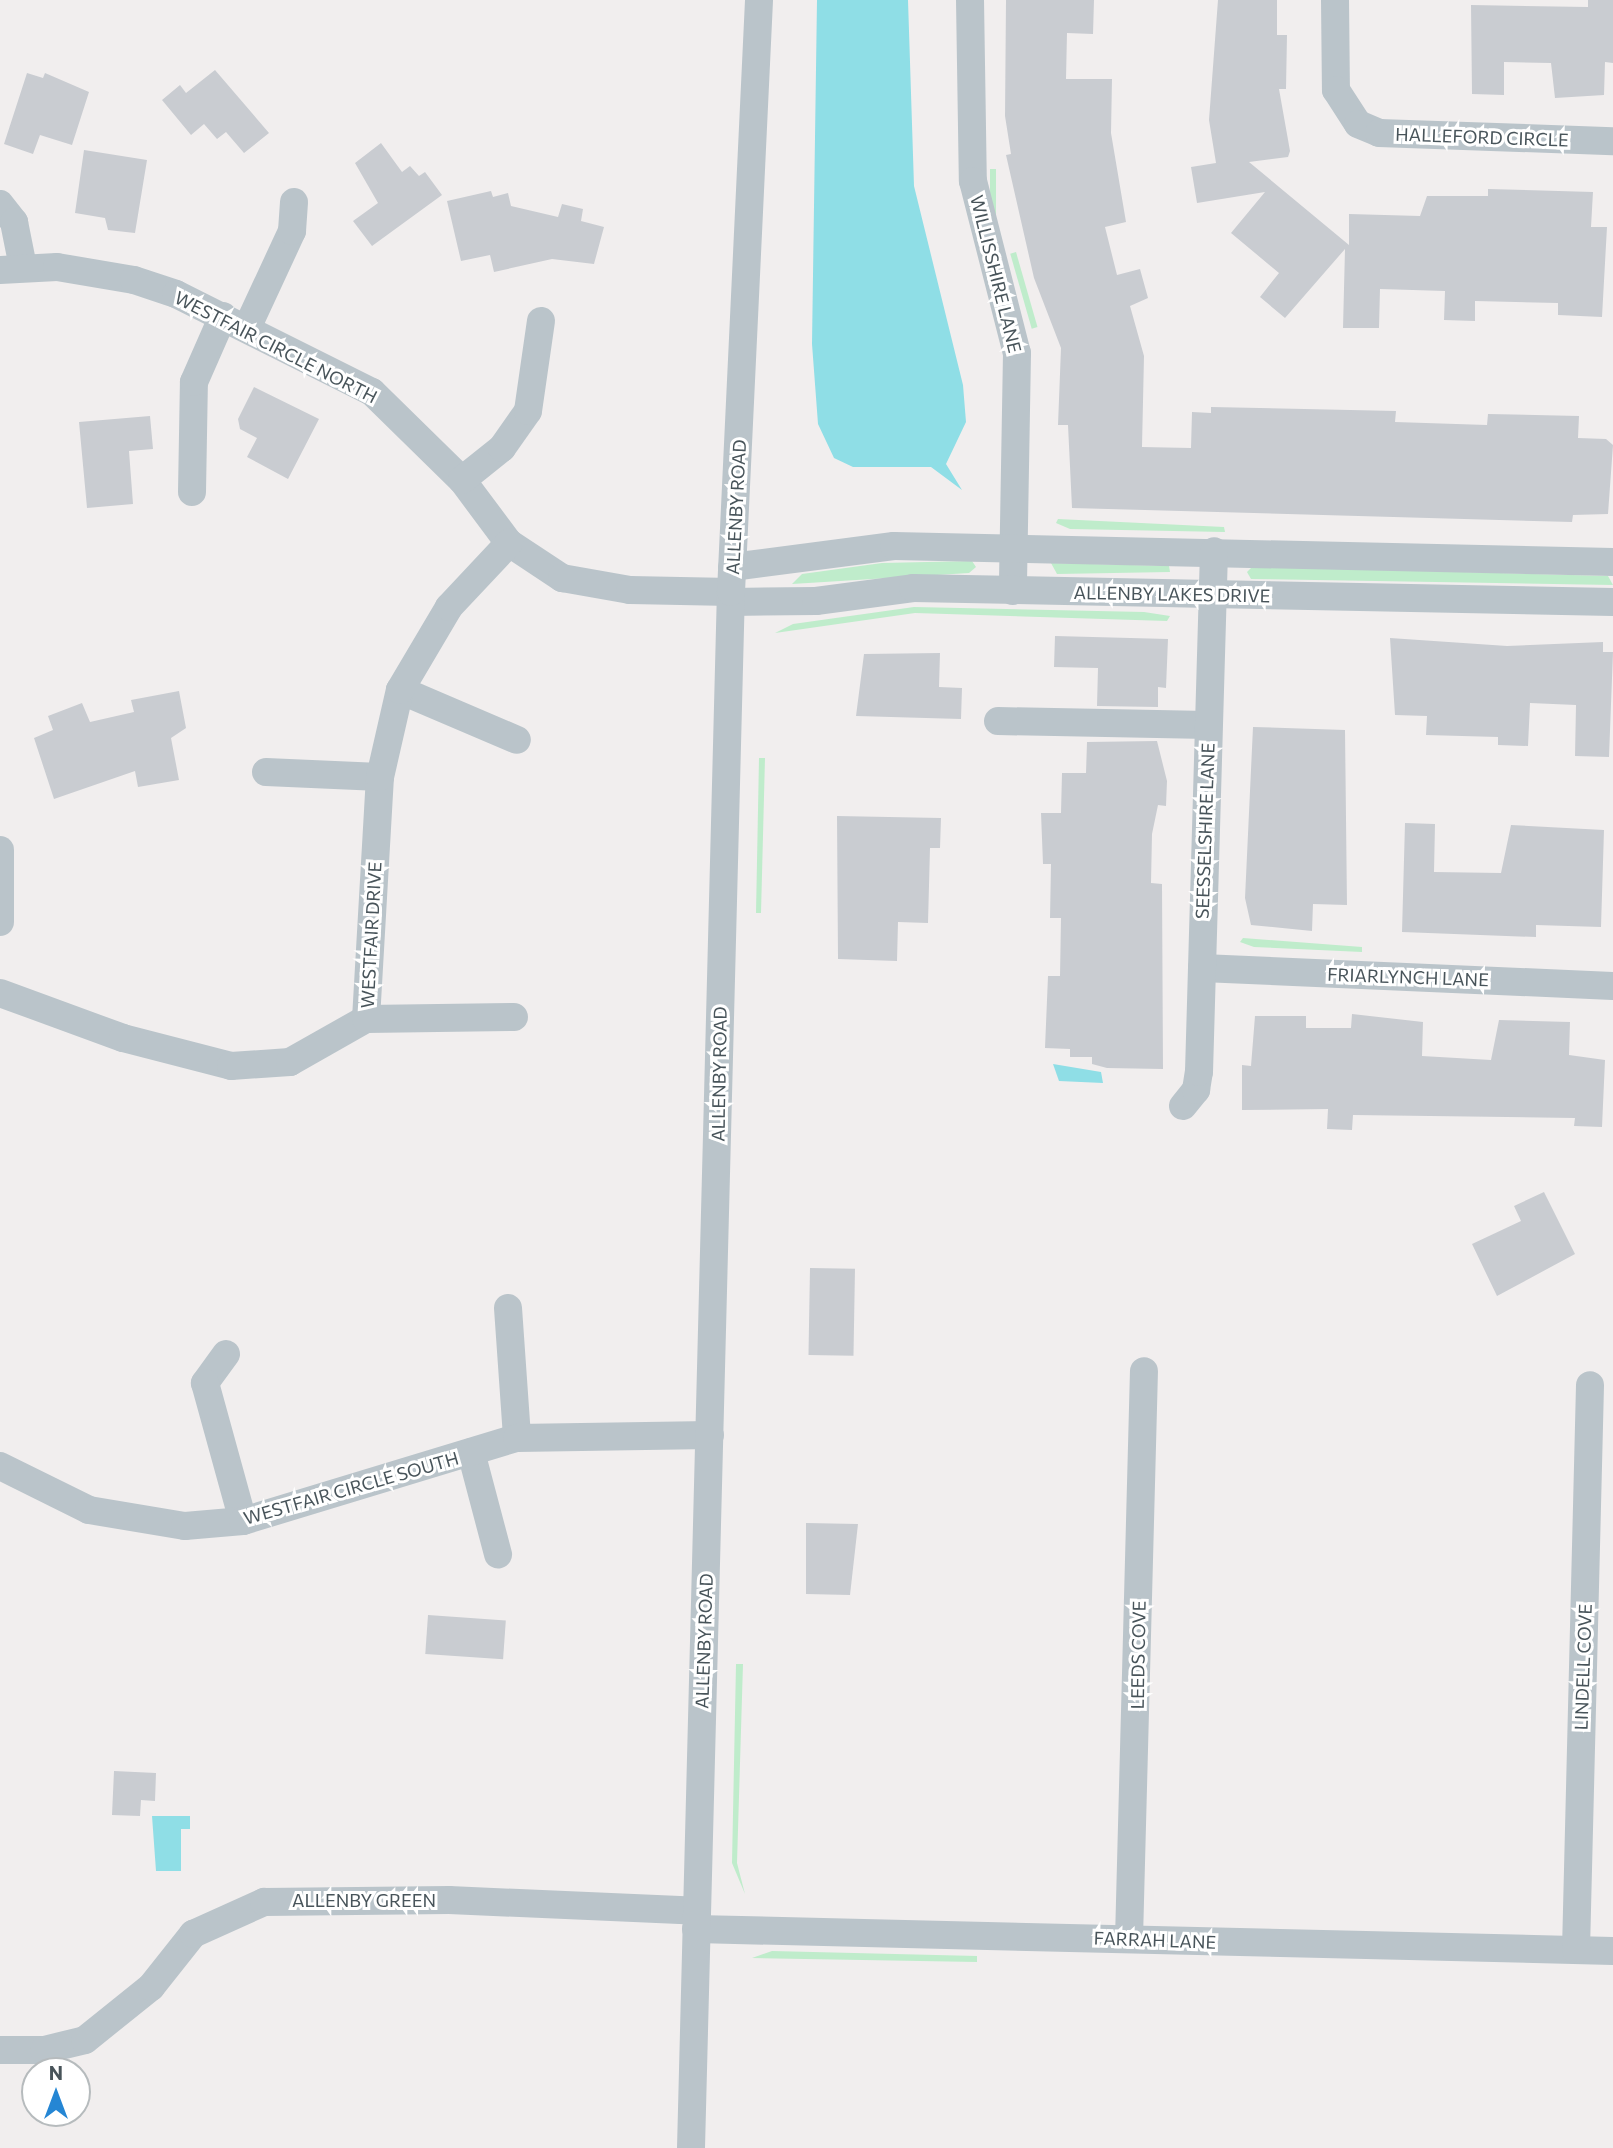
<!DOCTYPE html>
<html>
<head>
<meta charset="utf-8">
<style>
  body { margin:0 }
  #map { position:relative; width:1613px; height:2148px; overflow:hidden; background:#f1eeee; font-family:Commissioner,sans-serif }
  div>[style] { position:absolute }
  .green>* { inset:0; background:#bfeccb; transform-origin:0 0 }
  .water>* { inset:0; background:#8fdee6 }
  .building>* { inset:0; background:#c9ccd1; transform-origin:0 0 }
  .street>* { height:28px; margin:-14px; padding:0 14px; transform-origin:14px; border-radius:14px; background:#bac4ca }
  span { translate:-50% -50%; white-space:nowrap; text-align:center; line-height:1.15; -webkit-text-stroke:6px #fff; paint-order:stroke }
  .street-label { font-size:18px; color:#48545a }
  .north { position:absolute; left:21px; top:2057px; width:70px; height:70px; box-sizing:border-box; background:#fff; border:2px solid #b6bbbd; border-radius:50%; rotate:0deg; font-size:19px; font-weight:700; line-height:28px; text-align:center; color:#48545a }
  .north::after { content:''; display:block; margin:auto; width:24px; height:32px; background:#2586d4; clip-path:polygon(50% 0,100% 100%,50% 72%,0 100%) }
</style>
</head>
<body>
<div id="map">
  <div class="green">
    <i style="left:990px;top:169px;width:6px;height:81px"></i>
    <i style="left:1016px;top:252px;width:78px;height:6px;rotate:74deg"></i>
    <i style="clip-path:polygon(1058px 519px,1224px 527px,1225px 532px,1070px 529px,1056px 523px)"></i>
    <i style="clip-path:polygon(972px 561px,976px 567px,969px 573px,792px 584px,802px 574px,882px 563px)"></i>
    <i style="clip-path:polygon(1051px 563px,1169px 566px,1170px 572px,1057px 574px)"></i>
    <i style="clip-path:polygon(1253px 566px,1608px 576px,1613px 585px,1251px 579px,1247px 572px)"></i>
    <i style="clip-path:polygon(914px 607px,1144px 612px,1170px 616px,1167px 621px,915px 613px,775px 633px,793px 624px)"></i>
    <i style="clip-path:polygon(759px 758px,765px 758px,761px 913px,756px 913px)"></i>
    <i style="clip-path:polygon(1243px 938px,1362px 947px,1362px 952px,1254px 947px,1240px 942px)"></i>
    <i style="clip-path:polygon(736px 1664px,743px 1664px,737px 1863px,745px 1894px,732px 1863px)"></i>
    <i style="clip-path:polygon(772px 1951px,977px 1956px,977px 1962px,752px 1958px)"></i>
  </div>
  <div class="water">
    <i style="clip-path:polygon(817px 0,908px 0,914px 186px,963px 385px,966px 422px,946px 464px,962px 490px,931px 467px,853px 467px,834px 458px,818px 424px,812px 344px)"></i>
    <i style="clip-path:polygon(1053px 1064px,1101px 1072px,1103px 1083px,1059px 1081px)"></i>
    <i style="clip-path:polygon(152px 1816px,190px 1816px,190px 1829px,181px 1829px,181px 1871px,156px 1871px)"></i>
  </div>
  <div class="building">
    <i style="clip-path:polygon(1006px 0,1094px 0,1093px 34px,1067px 33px,1066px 79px,1112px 79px,1111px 133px,1126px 222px,1105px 227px,1117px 275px,1140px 269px,1148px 298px,1130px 306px,1144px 356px,1142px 447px,1191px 448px,1192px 412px,1211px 413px,1211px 407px,1396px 411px,1395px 422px,1487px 425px,1488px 414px,1579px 416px,1578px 438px,1606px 439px,1613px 445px,1608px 514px,1573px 515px,1572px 522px,1072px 508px,1068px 425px,1058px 425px,1061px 348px,1034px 278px,1006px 155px,1011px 154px,1005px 116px)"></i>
    <i style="clip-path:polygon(1218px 0,1277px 0,1277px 35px,1287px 35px,1286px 89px,1279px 89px,1290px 151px,1288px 157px,1249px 162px,1349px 245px,1349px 214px,1420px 216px,1427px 196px,1488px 196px,1488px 189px,1593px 192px,1591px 227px,1607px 227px,1602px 317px,1558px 315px,1558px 303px,1475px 301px,1475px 321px,1444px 320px,1445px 291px,1380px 289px,1379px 328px,1343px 328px,1345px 249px,1285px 318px,1260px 297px,1279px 273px,1231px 233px,1265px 192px,1197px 203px,1191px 167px,1216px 163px,1209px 120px)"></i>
    <i style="clip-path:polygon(1588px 0,1613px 0,1613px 63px,1605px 62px,1604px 95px,1555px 98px,1551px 63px,1504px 62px,1504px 95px,1472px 94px,1471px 5px,1588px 7px)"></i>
    <i style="clip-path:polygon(215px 70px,269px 133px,244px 153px,226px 132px,217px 139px,204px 124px,191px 135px,162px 100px,180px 85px,186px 93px)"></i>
    <i style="clip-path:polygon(27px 73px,43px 78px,45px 73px,89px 92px,72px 145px,40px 135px,33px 154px,4px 144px)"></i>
    <i style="clip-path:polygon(381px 143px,402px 172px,410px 166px,419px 176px,425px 172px,442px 195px,372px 246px,353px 221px,378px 203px,355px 163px)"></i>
    <i style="clip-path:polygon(84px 150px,147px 160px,135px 233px,108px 230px,105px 218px,75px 213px)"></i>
    <i style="clip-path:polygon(491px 191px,493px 197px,508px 193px,511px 206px,558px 217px,562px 204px,583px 209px,581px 221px,604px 227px,594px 264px,552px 259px,494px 272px,490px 255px,461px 261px,447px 201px)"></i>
    <i style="clip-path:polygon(254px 387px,319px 419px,288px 479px,247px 457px,257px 438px,240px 429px,238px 419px)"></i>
    <i style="clip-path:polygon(150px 416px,153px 449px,129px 451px,133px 504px,87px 508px,79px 422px)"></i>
    <i style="clip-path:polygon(1055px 636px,1168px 639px,1166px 688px,1158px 687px,1158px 707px,1097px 706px,1098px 668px,1054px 667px)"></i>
    <i style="clip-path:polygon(1390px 638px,1507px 646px,1603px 642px,1603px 652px,1613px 652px,1609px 757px,1575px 756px,1576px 705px,1530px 703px,1528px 746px,1498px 745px,1498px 737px,1426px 735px,1427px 716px,1395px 715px)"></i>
    <i style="clip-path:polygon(940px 653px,939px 687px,962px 688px,961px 719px,856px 716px,864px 654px)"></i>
    <i style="clip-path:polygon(179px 691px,186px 728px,171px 738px,179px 780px,138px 787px,135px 771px,54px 799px,34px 738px,53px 730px,48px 716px,82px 703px,90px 722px,134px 712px,131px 700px)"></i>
    <i style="clip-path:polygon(1253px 727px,1345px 730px,1347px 905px,1313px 904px,1312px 931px,1251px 925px,1245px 898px)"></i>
    <i style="clip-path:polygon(1157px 741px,1167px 781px,1166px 806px,1158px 805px,1152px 834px,1151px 883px,1162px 884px,1163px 1069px,1107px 1068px,1092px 1064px,1092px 1057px,1070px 1057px,1070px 1049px,1045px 1048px,1048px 976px,1060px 976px,1061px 918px,1050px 918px,1051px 864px,1043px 864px,1041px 813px,1061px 813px,1062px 773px,1086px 773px,1087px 742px)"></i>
    <i style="clip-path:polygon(837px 816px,941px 818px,940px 848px,930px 848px,928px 923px,898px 922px,897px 961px,838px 959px)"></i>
    <i style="clip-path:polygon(1405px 823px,1435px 824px,1434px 872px,1501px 873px,1511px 825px,1604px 830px,1601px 927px,1536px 925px,1536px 937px,1402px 932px)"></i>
    <i style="clip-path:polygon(1352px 1014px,1423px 1022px,1422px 1056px,1491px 1060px,1499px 1020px,1570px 1022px,1569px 1055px,1605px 1060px,1602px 1127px,1574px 1126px,1575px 1118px,1353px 1115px,1352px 1130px,1327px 1129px,1328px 1109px,1242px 1110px,1242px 1065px,1251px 1066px,1255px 1016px,1306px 1016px,1306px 1028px,1351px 1028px)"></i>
    <i style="clip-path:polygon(1544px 1192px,1575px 1254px,1497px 1296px,1472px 1244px,1521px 1221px,1514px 1206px)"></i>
    <i style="left:810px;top:1268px;width:45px;height:87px;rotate:1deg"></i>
    <i style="clip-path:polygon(806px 1523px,858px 1524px,850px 1595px,806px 1594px)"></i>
    <i style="left:428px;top:1615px;width:78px;height:39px;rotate:4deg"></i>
    <i style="clip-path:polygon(114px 1771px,156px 1773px,155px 1801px,141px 1800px,140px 1816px,112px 1815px)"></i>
  </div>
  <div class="street">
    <i style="left:970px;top:0;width:181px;rotate:89.1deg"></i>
    <i style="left:973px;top:181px;width:178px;rotate:75.7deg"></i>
    <i style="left:1017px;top:353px;width:238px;rotate:91deg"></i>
    <i style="left:1335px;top:0;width:90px;rotate:89.4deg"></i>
    <i style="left:1336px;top:90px;width:40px;rotate:57.1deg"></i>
    <i style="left:1358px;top:124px;width:23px;rotate:23deg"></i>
    <i style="left:1379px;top:133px;width:234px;rotate:2deg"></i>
    <i style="left:0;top:204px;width:23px;rotate:52deg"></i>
    <i style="left:14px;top:222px;width:46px;rotate:78.7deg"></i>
    <i style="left:0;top:270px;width:57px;rotate:-3deg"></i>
    <i style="left:57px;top:267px;width:78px;rotate:9.6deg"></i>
    <i style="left:134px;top:280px;width:44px;rotate:18.4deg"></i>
    <i style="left:176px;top:294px;width:219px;rotate:26.6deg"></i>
    <i style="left:372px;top:392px;width:126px;rotate:44.4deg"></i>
    <i style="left:462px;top:480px;width:79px;rotate:53.3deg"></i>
    <i style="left:509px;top:543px;width:64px;rotate:33.4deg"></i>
    <i style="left:562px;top:578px;width:69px;rotate:10deg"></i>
    <i style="left:630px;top:590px;width:101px;rotate:1.1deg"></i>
    <i style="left:247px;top:328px;width:107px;rotate:-65.1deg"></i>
    <i style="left:292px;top:231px;width:29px;rotate:-86deg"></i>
    <i style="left:462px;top:480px;width:51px;rotate:-38.7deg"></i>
    <i style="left:502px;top:448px;width:45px;rotate:-54.9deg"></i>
    <i style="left:528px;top:411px;width:91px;rotate:-81.8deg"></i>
    <i style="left:192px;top:492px;width:110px;rotate:-89deg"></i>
    <i style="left:194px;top:382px;width:72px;rotate:-66.3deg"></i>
    <i style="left:732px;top:567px;width:163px;rotate:-7.4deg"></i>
    <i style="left:894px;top:546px;width:719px;rotate:1.27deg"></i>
    <i style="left:731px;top:602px;width:85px;rotate:-0.7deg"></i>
    <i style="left:816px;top:601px;width:98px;rotate:-7.6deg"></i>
    <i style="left:913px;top:588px;width:700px;rotate:1.15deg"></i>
    <i style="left:400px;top:690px;width:127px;rotate:23.1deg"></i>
    <i style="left:998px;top:721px;width:210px;rotate:1.1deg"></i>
    <i style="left:266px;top:772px;width:114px;rotate:2.5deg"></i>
    <i style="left:0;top:850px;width:72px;rotate:90deg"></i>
    <i style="left:1202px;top:968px;width:411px;rotate:2.5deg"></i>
    <i style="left:0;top:993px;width:131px;rotate:20.1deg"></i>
    <i style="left:123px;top:1038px;width:112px;rotate:14.5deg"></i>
    <i style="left:231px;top:1066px;width:59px;rotate:-3.9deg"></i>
    <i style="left:290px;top:1062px;width:87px;rotate:-29.5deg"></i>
    <i style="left:366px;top:1019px;width:242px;rotate:-86.7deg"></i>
    <i style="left:380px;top:777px;width:89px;rotate:-77.1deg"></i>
    <i style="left:400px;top:690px;width:96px;rotate:-59.4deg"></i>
    <i style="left:449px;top:607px;width:88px;rotate:-46.8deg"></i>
    <i style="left:366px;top:1019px;width:148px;rotate:-0.8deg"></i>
    <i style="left:1183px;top:1106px;width:21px;rotate:-51deg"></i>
    <i style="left:1196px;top:1090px;width:18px;rotate:-81deg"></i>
    <i style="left:1199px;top:1072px;width:521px;rotate:-88.35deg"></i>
    <i style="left:508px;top:1308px;width:130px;rotate:86deg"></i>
    <i style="left:226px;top:1354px;width:36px;rotate:126deg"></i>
    <i style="left:205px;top:1383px;width:143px;rotate:74.6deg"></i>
    <i style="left:471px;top:1452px;width:106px;rotate:75.2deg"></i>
    <i style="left:0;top:1466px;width:99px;rotate:26.3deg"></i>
    <i style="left:89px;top:1510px;width:97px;rotate:9.5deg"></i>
    <i style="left:185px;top:1526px;width:58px;rotate:-4.9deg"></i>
    <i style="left:243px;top:1521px;width:286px;rotate:-16.9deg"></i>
    <i style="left:517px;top:1438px;width:193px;rotate:-0.9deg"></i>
    <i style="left:696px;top:1929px;width:917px;rotate:1.37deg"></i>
    <i style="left:1129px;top:1939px;width:568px;rotate:-88.49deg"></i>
    <i style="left:1576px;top:1950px;width:565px;rotate:-88.58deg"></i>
    <i style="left:0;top:2050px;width:44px"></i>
    <i style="left:44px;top:2050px;width:42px;rotate:-13.7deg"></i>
    <i style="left:85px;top:2040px;width:85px;rotate:-38.8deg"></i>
    <i style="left:151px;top:1987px;width:68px;rotate:-51.6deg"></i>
    <i style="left:193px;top:1934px;width:78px;rotate:-24.3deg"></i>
    <i style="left:264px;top:1902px;width:185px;rotate:-0.6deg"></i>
    <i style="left:449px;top:1900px;width:248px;rotate:2.5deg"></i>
    <i style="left:691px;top:2148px;width:1557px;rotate:-88.53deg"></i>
    <i style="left:731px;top:592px;width:593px;rotate:-87.29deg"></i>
  </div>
  <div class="street-label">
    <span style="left:1482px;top:137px;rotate:2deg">HALLEFORD CIRCLE</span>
    <span style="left:996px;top:274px;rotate:76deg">WILLISSHIRE LANE</span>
    <span style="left:276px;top:347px;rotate:27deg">WESTFAIR CIRCLE NORTH</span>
    <span style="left:736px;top:507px;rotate:-87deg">ALLENBY ROAD</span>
    <span style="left:1172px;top:594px;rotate:1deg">ALLENBY LAKES DRIVE</span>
    <span style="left:1205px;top:831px;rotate:-88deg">SEESSELSHIRE LANE</span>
    <span style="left:371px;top:935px;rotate:-87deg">WESTFAIR DRIVE</span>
    <span style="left:1408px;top:977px;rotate:2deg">FRIARLYNCH LANE</span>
    <span style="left:719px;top:1074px;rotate:-89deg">ALLENBY ROAD</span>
    <span style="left:351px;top:1488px;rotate:-16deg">WESTFAIR CIRCLE SOUTH</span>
    <span style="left:704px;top:1641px;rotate:-88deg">ALLENBY ROAD</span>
    <span style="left:1138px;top:1655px;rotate:-89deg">LEEDS COVE</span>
    <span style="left:1583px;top:1667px;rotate:-88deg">LINDELL COVE</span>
    <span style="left:364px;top:1900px">ALLENBY GREEN</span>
    <span style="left:1155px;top:1940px;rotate:2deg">FARRAH LANE</span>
  </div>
  <div class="north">N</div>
</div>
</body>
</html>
